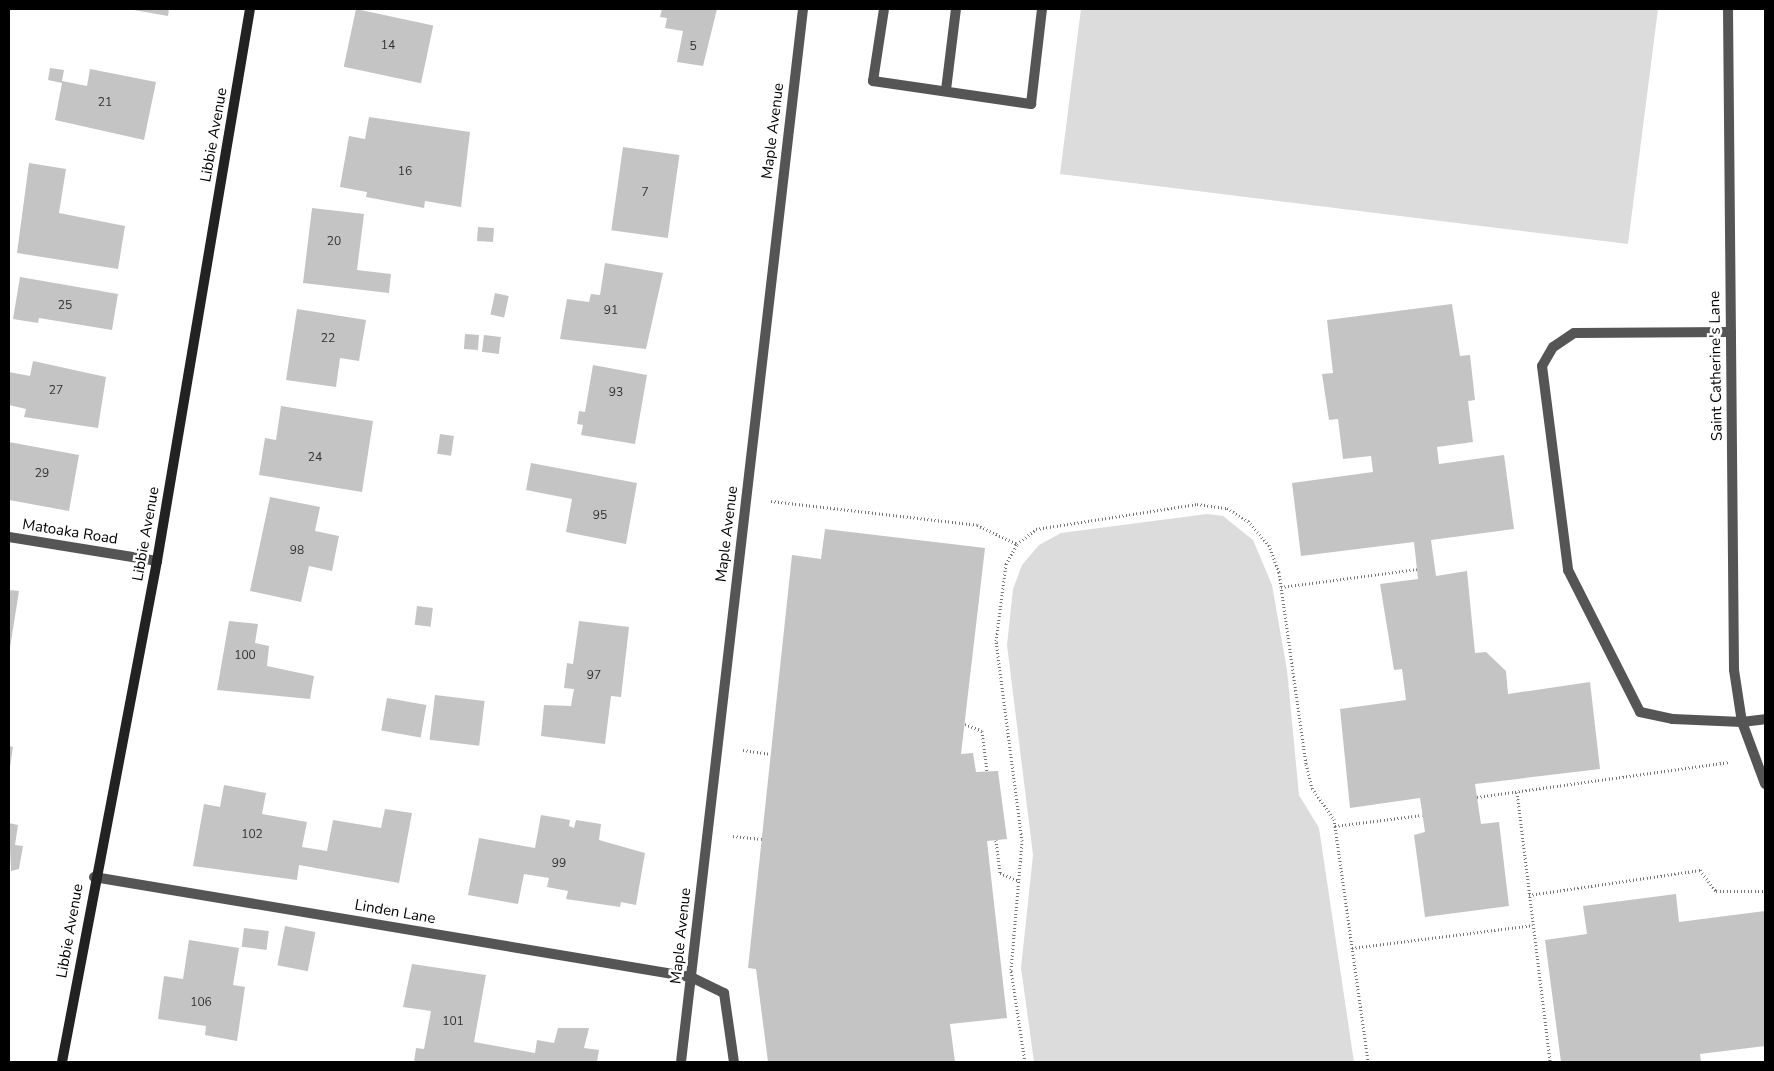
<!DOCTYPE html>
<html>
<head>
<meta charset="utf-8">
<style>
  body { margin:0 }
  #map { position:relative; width:1774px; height:1071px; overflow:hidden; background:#fff; font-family:"Nunito Sans",sans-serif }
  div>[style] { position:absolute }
  .green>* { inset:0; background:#dcdcdc }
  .building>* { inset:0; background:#c4c4c4; transform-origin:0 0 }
  .path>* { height:3px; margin-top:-1.5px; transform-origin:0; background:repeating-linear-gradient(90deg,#777 0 1px,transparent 0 3.5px) }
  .lane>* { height:10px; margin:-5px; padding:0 5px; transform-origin:5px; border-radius:5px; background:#555 }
  .street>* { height:10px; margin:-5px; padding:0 5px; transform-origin:5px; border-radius:5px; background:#555 }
  .secondary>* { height:10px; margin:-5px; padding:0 5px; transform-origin:5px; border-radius:5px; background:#222 }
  span { translate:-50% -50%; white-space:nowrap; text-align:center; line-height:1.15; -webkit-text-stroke:5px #fff; paint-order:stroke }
  .number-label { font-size:12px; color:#313131 }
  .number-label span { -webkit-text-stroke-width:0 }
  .street-label { font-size:15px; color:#000 }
  .frame { position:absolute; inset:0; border:10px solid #000; pointer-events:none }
</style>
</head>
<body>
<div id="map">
  <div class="green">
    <i style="clip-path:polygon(1081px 9px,1658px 9px,1628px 244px,1060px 174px)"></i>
    <i style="clip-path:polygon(1207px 514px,1223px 516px,1253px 540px,1272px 585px,1287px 670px,1299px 795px,1319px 828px,1354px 1062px,1034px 1062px,1021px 968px,1033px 855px,1007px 645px,1013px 589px,1022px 565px,1039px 545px,1061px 533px)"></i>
  </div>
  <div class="building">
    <i style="clip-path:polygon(128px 9px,169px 9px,168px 16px)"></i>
    <i style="left:356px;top:9px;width:79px;height:59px;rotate:12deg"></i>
    <i style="clip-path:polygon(662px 9px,717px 9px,703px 66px,677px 62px,683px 31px,665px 28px,667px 18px,660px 17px)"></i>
    <i style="clip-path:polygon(50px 68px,64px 70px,62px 81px,87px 86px,90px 69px,156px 82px,144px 140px,55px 120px,62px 83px,48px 80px)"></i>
    <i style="clip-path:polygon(369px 117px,470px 132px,461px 207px,425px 201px,424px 208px,366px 197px,367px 192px,340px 187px,349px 136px,365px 139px)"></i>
    <i style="left:623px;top:147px;width:57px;height:84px;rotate:8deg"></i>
    <i style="clip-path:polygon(29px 163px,66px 169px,59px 213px,125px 226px,118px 269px,17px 253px)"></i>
    <i style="clip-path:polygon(312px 208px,364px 214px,357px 270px,391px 274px,389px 293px,303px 283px)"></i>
    <i style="left:478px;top:227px;width:16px;height:14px;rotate:4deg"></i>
    <i style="clip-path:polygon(605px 263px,663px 273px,646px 349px,560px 339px,567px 299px,589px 302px,591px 294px,600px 295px)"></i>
    <i style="clip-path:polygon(20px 277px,118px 294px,112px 330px,39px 318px,38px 323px,13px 319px)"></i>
    <i style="left:495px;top:293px;width:14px;height:22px;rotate:12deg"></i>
    <i style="clip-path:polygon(1452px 304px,1460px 356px,1470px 355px,1475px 400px,1468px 401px,1473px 442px,1437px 447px,1439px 464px,1504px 455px,1514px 529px,1431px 540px,1436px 576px,1467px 571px,1475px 653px,1486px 652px,1506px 671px,1508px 694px,1590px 682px,1600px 769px,1475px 784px,1481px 824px,1499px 822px,1509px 906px,1425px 917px,1414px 835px,1425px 832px,1420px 798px,1350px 808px,1340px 709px,1406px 700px,1402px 669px,1394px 670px,1380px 584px,1418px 579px,1414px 542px,1301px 556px,1292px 483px,1373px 472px,1371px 456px,1343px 459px,1338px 419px,1329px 420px,1322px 374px,1333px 373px,1327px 320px)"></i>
    <i style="clip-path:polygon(297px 309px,366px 320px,359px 361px,340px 358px,336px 387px,286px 380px)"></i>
    <i style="left:465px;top:334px;width:14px;height:15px;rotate:4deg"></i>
    <i style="left:484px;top:335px;width:17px;height:17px;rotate:7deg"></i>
    <i style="clip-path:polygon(33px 361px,106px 377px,98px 428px,24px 417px,26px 409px,9px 405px,9px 372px,30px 376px)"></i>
    <i style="clip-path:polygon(593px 365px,647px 375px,635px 444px,581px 435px,583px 425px,577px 424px,579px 411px,585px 412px)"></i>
    <i style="clip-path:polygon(281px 406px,373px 421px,362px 492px,259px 475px,265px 438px,276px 440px)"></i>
    <i style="left:440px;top:434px;width:14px;height:20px;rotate:8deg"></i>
    <i style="clip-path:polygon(9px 442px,79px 455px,69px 511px,9px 500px)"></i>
    <i style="clip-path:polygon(531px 463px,637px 483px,626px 544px,566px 532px,572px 499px,526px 490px)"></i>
    <i style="clip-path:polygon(270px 497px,320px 507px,315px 531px,339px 536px,332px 571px,309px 566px,301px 602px,250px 591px)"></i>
    <i style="clip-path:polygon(825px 529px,985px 548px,961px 754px,973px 753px,976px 772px,998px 771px,1007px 839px,987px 841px,1007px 1018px,950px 1024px,955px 1062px,768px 1062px,756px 969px,748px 968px,792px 555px,821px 559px)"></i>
    <i style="clip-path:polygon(9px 590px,19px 591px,10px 648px,9px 648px)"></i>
    <i style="left:417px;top:606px;width:16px;height:19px;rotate:7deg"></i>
    <i style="clip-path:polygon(229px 621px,258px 624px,255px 643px,269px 646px,267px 666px,314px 676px,310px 699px,217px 690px)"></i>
    <i style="clip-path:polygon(579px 621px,629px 627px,621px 697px,611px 696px,605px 744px,541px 736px,544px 705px,571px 706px,574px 689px,564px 688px,567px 663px,573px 664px)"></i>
    <i style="left:435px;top:695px;width:50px;height:45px;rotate:7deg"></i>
    <i style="left:387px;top:698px;width:40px;height:33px;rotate:10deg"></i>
    <i style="clip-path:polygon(9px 746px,13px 747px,10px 767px,9px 767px)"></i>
    <i style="clip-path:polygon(224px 785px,266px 793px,262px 814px,307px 822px,302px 847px,327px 851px,333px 820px,381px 828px,385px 809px,412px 813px,399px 883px,299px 865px,297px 880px,193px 866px,204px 804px,220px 807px)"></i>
    <i style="clip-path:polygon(541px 815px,570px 820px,569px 826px,574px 828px,576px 820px,601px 824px,599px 840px,645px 853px,636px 905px,621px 902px,620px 907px,566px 899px,568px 891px,547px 887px,549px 878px,524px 874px,518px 904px,468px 895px,479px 838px,535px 848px)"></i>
    <i style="clip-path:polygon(9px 823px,18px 825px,15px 845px,23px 846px,19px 869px,11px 871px)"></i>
    <i style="clip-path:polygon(1676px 894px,1679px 922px,1765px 911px,1765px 1046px,1700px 1054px,1701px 1062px,1561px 1062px,1545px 940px,1587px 934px,1583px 906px)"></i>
    <i style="left:285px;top:926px;width:31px;height:40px;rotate:11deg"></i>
    <i style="left:244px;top:928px;width:25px;height:19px;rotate:7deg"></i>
    <i style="clip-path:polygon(189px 940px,239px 948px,233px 985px,245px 987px,237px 1041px,205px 1035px,206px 1026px,158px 1019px,164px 976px,183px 979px)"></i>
    <i style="clip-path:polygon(412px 964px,486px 975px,474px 1042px,535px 1053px,537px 1040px,554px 1043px,558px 1028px,589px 1028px,584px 1048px,599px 1050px,597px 1062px,414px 1062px,416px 1048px,424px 1049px,431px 1011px,403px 1007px)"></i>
  </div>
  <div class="path">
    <i style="left:771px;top:501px;width:207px;rotate:6.6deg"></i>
    <i style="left:977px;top:525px;width:44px;rotate:25.4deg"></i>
    <i style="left:1281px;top:587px;width:137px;rotate:-7.5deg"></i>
    <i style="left:965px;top:724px;width:18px;rotate:22deg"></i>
    <i style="left:982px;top:731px;width:40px;rotate:82.9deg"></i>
    <i style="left:743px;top:750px;width:28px;rotate:8deg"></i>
    <i style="left:1517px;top:792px;width:272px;rotate:83deg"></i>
    <i style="left:1477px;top:797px;width:255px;rotate:-7.9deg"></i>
    <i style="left:1335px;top:826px;width:88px;rotate:-7.2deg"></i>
    <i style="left:733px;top:836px;width:29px;rotate:6deg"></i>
    <i style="left:996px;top:840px;width:33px;rotate:83deg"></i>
    <i style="left:1000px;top:873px;width:21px;rotate:23deg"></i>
    <i style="left:1529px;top:895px;width:173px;rotate:-8.3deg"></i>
    <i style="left:1700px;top:870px;width:26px;rotate:53deg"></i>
    <i style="left:1716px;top:891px;width:49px"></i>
    <i style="left:1352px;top:948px;width:182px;rotate:-7.2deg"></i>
    <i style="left:1025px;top:1062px;width:93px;rotate:-98.7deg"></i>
    <i style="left:1011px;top:970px;width:129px;rotate:-85.1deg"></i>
    <i style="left:1022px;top:841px;width:202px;rotate:-97.4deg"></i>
    <i style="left:996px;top:641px;width:78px;rotate:-82.6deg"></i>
    <i style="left:1006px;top:564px;width:23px;rotate:-61deg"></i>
    <i style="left:1017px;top:544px;width:24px;rotate:-38deg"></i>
    <i style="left:1036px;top:529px;width:163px;rotate:-8.8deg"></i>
    <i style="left:1197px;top:504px;width:30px;rotate:8deg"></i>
    <i style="left:1227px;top:508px;width:25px;rotate:32deg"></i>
    <i style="left:1248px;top:521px;width:32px;rotate:49deg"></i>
    <i style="left:1269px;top:545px;width:29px;rotate:70deg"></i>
    <i style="left:1279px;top:572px;width:194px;rotate:82deg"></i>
    <i style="left:1306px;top:764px;width:25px;rotate:76deg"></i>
    <i style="left:1312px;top:788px;width:38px;rotate:55deg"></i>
    <i style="left:1334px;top:819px;width:245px;rotate:82deg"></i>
  </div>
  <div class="lane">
    <i style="left:884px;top:9px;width:73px;rotate:98.7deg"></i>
    <i style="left:873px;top:81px;width:160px;rotate:8.3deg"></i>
    <i style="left:1031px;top:104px;width:96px;rotate:-83.4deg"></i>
    <i style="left:946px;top:90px;width:82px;rotate:-83deg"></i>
    <i style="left:1731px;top:332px;width:157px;rotate:179.6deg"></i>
    <i style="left:1574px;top:333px;width:25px;rotate:146deg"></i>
    <i style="left:1553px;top:347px;width:22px;rotate:120deg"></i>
    <i style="left:1542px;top:366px;width:206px;rotate:82.7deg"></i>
    <i style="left:1568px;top:570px;width:159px;rotate:63.1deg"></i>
    <i style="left:1640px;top:712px;width:34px;rotate:12deg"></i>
    <i style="left:1673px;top:719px;width:69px;rotate:2.5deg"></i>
    <i style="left:691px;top:977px;width:37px;rotate:26deg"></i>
    <i style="left:724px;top:993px;width:70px;rotate:81.8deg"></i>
  </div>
  <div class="street">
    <i style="left:1728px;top:9px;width:661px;rotate:89.48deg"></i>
    <i style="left:1734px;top:670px;width:53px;rotate:81.3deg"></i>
    <i style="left:1742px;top:722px;width:66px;rotate:69.6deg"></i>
    <i style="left:9px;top:537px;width:150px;rotate:9.2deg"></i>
    <i style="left:1742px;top:722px;width:23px;rotate:-7deg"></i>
    <i style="left:94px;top:877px;width:605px;rotate:9.51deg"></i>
    <i style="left:681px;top:1062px;width:1060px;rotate:-83.39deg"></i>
  </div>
  <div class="secondary">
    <i style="left:62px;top:1062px;width:510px;rotate:-79.26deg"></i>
    <i style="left:157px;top:561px;width:560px;rotate:-80.44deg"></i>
  </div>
  <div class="number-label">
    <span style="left:388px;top:46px">14</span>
    <span style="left:693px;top:47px">5</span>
    <span style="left:105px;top:103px">21</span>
    <span style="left:405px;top:172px">16</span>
    <span style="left:645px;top:193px">7</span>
    <span style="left:334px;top:242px">20</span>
    <span style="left:65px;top:306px">25</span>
    <span style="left:611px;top:311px">91</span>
    <span style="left:328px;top:339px">22</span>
    <span style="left:56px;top:391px">27</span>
    <span style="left:616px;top:393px">93</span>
    <span style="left:315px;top:458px">24</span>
    <span style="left:42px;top:474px">29</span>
    <span style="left:600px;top:516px">95</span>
    <span style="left:297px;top:551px">98</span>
    <span style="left:245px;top:656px">100</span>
    <span style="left:594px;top:676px">97</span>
    <span style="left:252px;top:835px">102</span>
    <span style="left:559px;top:864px">99</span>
    <span style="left:201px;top:1003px">106</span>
    <span style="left:453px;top:1022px">101</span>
  </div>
  <div class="street-label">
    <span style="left:773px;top:131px;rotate:-83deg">Maple Avenue</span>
    <span style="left:214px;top:135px;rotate:-80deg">Libbie Avenue</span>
    <span style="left:1716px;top:366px;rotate:-91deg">Saint Catherine's Lane</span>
    <span style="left:70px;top:532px;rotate:9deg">Matoaka Road</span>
    <span style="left:146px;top:534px;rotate:-80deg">Libbie Avenue</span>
    <span style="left:727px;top:534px;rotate:-83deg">Maple Avenue</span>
    <span style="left:395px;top:912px;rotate:10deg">Linden Lane</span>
    <span style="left:70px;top:931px;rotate:-80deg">Libbie Avenue</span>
    <span style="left:681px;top:936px;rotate:-84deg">Maple Avenue</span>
  </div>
  <div class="frame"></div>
</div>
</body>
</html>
